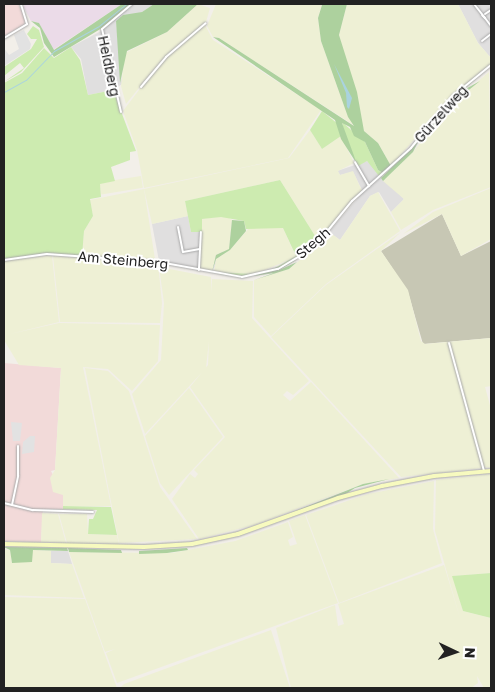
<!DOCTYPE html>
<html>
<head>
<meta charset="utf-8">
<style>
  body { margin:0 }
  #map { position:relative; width:495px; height:692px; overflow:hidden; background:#f2efe9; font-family:"Golos Text",sans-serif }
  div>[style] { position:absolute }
  .residential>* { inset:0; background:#e0dfdf }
  .commercial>* { inset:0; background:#f2dad9 }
  .industrial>* { inset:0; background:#ebdbe8 }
  .construction>* { inset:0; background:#c7c7b4 }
  .farmland>* { inset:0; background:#eef0d5; transform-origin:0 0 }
  .grass>* { inset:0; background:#cdebb0 }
  .forest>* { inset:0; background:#add19e }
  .parking>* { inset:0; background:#e2e2e2 }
  .water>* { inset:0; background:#aad3df }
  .stream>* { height:1px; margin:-0.5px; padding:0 0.5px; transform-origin:0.5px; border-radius:0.5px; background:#aad3df }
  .roads { filter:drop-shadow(0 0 1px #a9a9a9) drop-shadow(0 0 1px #a9a9a9) }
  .street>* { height:2px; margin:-1px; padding:0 1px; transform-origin:1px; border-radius:1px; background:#fff }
  .secondary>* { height:4px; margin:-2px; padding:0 2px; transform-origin:2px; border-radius:2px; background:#f7fabf }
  span { translate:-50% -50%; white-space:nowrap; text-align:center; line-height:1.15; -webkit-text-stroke:4px #fff; paint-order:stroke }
  .street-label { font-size:14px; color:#222 }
  .frame { position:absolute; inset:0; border:5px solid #222; pointer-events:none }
  .north { position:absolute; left:430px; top:627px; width:50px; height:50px; -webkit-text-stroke:4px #fff; paint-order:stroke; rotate:93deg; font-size:14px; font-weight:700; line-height:20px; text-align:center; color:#222 }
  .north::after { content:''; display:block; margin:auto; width:18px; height:22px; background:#222; clip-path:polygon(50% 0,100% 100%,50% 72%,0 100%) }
</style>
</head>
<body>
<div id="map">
  <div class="residential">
    <i style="clip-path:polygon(133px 4px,154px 4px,142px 12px,116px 21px,122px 84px,113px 90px,88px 95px,81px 59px,71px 47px,101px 31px)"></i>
    <i style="clip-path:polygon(458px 4px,491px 4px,491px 58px,478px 43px)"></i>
    <i style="clip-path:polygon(367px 161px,404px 199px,391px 212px,379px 192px,370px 196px,340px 240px,329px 232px,363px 192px,353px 172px,340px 175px,337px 171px)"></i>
    <i style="clip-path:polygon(188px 216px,191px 232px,202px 232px,226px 219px,232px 220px,230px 238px,212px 272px,159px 261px,152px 224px)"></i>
    <i style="clip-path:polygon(51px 551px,68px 551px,72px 564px,51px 563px)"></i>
  </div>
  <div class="commercial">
    <i style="clip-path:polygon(4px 4px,18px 4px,26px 18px,24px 25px,4px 36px)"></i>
    <i style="clip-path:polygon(4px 363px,61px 368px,55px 470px,51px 471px,63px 495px,63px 509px,43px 509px,41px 542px,4px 541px)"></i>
  </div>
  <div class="industrial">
    <i style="clip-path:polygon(27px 4px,122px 4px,53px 50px,39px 23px,31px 21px,23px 6px)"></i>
  </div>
  <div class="construction">
    <i style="clip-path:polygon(442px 214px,461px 256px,491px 241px,491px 338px,423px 344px,408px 292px,381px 251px)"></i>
  </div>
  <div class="farmland">
    <i style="clip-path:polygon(198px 4px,210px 8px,206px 22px,166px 56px,205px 25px,213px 40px,321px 110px,288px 158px,144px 188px,137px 150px,123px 111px,164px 57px,126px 104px,121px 86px,125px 53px,167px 32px)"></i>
    <i style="clip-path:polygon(216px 4px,322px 4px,318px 18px,321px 41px,348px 117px,355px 126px,219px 38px,213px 37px,207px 26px)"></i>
    <i style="clip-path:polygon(347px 4px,458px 4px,478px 43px,491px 58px,491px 64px,452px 96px,391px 166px,378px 143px,364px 131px,339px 35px)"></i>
    <i style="clip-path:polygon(489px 72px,491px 187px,433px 210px,401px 230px,391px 212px,404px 199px,383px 181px,413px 152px,455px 101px)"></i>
    <i style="clip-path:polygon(310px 130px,322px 149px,341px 136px,354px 163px,338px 171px,340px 175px,353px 171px,362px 191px,317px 239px,280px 180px,185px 201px,188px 216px,152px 224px,144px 189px,289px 158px)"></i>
    <i style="left:141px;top:176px;width:12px;height:42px;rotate:81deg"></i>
    <i style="clip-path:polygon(491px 188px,491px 239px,461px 256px,442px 214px,403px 234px,433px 212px)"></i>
    <i style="clip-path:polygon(144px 189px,155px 259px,82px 257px,84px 231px,93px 216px,90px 200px)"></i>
    <i style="clip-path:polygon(378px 192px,400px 231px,326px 284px,271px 336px,254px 317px,254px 280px,289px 269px,332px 234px,340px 240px,370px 196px)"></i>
    <i style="clip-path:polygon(226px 216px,232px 220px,229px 249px,216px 255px,212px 272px,200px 269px,201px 219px)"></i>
    <i style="clip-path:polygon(249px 228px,283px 228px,296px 257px,255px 274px,214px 272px,216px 259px,230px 250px)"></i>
    <i style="clip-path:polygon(401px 232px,381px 251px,408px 290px,421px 341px,425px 344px,491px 338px,491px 386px,485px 387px,491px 409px,491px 468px,484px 467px,449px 343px,482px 468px,401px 477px,271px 337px,326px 285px)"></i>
    <i style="clip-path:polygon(45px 256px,52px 256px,59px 322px,10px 334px,59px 323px,160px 325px,158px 361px,132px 391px,108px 369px,83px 367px,111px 506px,63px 506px,63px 495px,53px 492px,50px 478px,55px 470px,61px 368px,19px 365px,4px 340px,4px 261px)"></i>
    <i style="clip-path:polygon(53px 256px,158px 263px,162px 303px,160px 323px,60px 322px)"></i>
    <i style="clip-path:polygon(159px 267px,211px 277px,211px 293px,212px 279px,253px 281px,252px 318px,309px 381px,293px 395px,287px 391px,283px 395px,290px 401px,311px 382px,399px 478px,363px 484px,254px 525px,199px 539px,172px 499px,190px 474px,195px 478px,198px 474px,194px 470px,225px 437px,190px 387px,208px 365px,209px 341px,206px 368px,145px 434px,132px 394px,161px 360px,164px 303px)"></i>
    <i style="clip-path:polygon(85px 368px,108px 371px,129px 391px,160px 487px,197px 539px,119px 543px)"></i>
    <i style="clip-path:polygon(189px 388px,223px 437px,169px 495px,160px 483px,145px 436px)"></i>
    <i style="clip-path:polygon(491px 474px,491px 573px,453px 576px,463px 611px,491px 618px,491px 688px,484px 688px,477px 676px,478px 683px,471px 688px,291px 688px,276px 628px,335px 605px,338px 626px,344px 624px,338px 604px,444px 565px,460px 618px,435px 531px,436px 480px)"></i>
    <i style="clip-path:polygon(434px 481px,433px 529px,442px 563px,339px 603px,306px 515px,368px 494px)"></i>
    <i style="clip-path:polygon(42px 513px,58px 514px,66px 543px,41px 542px)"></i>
    <i style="clip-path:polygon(59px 514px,87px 514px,88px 534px,117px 535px,119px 544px,67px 543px)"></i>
    <i style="clip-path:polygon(305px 515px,338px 603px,117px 683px,106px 653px,115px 649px,105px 652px,69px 552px,172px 553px,235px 541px,288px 522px,293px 537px,288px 540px,290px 546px,297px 544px,289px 521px)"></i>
    <i style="clip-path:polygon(4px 549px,10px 550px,12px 563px,33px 550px,51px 551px,51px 563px,72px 564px,84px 598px,4px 595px)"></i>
    <i style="clip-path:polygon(4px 597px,85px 599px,117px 688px,4px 688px)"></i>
    <i style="clip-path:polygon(271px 630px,290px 688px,120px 688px,124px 684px)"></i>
  </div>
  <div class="grass">
    <i style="clip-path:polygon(33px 26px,39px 30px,44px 47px,21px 72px,4px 82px,24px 68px,20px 63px,4px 76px,4px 67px,31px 49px,37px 39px,31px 39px,27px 34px)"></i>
    <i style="clip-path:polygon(71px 47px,80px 60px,88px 95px,113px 90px,136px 151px,130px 152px,130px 160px,111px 167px,115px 181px,100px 184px,101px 197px,90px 199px,93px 216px,84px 231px,82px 257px,47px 253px,4px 259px,4px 83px,22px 73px,44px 48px,54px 58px)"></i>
    <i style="clip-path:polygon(322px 111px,338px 124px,341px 136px,322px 149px,310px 130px)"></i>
    <i style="clip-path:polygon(342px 122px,365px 142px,378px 170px,383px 173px,379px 176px,367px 161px,358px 166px,346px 140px)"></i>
    <i style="clip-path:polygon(280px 180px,317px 239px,339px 216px,329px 229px,299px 255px,288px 263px,273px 270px,258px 274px,244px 276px,224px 275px,212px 272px,255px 274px,273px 269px,296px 256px,283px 228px,246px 229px,244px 221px,221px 217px,202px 219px,202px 232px,191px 232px,185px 201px)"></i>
    <i style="clip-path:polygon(63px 506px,111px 507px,117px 535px,88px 534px,89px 519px,93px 519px,97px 510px,63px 509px)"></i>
    <i style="clip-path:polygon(491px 573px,491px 588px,463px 590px,491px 588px,491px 618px,463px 611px,452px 576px)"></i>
  </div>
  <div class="forest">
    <i style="clip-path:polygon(122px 4px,131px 4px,102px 28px,54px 57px,44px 43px,40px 28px,31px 21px,39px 23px,54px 50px)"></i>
    <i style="clip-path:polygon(154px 4px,198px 4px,167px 32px,127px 51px,120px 83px,116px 21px,123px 15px,142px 12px)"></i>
    <i style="clip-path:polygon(347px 4px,339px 35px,357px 92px,364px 131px,378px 143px,391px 166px,383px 173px,378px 170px,365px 142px,354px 136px,350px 127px,342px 123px,357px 164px,341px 139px,335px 120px,213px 37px,219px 38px,354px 126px,348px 117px,321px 41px,318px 18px,322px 5px)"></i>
    <i style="clip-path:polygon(477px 78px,462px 91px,480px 81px,455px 101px,419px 141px,461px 92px,455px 96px)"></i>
    <i style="clip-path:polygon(418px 142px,413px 152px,383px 181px,381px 178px)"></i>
    <i style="clip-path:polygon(232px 220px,244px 221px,246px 231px,230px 250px,216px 259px,212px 272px,216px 255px,229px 249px)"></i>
    <i style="clip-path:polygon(296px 260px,277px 271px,297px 262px,289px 269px,254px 280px,274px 273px,254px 276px)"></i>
    <i style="clip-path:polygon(389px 479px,355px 488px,344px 495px,278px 518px,363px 484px)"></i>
    <i style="clip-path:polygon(4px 547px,67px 548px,68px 551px,33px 550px,32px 562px,12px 563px,10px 550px)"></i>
    <i style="clip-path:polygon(68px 548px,121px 550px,122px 553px,69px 552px)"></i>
    <i style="clip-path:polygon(187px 548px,188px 550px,167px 553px,139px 554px,139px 551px)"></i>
  </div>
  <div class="parking">
    <i style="clip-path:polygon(24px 30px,31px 44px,30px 49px,4px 66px,4px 48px,9px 55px,19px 49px,14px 35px)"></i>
    <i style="clip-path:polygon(11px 422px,22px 423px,20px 441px,13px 441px)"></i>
    <i style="clip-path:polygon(30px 436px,35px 436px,34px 452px,22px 454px,23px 442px)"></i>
  </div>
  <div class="water">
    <i style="clip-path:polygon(334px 64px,352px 98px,349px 109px,347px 107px,346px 93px)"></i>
  </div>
  <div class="stream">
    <i style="left:4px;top:92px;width:25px;rotate:-29deg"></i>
    <i style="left:26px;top:80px;width:40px;rotate:-46deg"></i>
    <i style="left:54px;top:51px;width:51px;rotate:-29.1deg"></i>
    <i style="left:99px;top:26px;width:35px;rotate:-39deg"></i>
  </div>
  <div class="roads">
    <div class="street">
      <i style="left:474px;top:4px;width:18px;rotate:52deg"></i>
      <i style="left:485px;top:18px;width:4px;rotate:-135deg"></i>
      <i style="left:485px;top:14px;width:7px;rotate:-34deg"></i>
      <i style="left:485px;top:18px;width:10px;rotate:53deg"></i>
      <i style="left:4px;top:38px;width:27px;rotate:-31deg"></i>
      <i style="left:27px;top:24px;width:21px;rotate:-107deg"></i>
      <i style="left:482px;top:41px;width:11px;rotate:-38deg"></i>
      <i style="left:141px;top:87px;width:39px;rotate:-50deg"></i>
      <i style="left:166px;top:57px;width:52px;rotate:-40.4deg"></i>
      <i style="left:121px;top:112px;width:85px;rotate:-102.9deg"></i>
      <i style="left:102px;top:29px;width:39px;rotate:-40deg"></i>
      <i style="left:355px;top:162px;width:28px;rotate:60deg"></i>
      <i style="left:178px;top:227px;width:25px;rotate:79deg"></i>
      <i style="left:183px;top:252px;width:17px;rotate:-10deg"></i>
      <i style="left:200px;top:249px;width:21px;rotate:93deg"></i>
      <i style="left:200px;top:249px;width:17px;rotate:-87deg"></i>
      <i style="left:4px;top:260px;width:43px;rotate:-7.9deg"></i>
      <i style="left:47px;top:254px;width:112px;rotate:4.1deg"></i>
      <i style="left:159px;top:262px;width:84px;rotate:10.2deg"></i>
      <i style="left:242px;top:277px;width:37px;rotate:-13deg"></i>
      <i style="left:278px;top:269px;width:29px;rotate:-31deg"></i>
      <i style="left:303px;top:254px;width:30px;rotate:-42deg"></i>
      <i style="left:325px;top:234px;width:43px;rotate:-50.7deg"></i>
      <i style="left:352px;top:201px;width:79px;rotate:-41.9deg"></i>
      <i style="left:411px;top:148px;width:67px;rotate:-51.1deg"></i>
      <i style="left:453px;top:96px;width:49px;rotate:-39.2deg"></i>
      <i style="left:449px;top:343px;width:133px;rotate:74.7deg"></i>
      <i style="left:4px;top:503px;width:30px;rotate:14deg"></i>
      <i style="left:33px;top:510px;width:60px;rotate:1.9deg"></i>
      <i style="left:12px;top:505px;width:30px;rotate:-78deg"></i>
      <i style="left:18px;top:476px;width:30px;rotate:-90deg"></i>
    </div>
    <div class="secondary">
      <i style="left:4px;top:544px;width:140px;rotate:1.2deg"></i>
      <i style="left:144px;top:547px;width:48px;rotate:-3.6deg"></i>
      <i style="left:192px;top:544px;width:47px;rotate:-12.3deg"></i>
      <i style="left:238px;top:534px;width:106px;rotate:-19.8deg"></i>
      <i style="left:338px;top:498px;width:46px;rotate:-15.3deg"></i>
      <i style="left:382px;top:486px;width:53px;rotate:-10.9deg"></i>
      <i style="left:434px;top:476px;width:57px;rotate:-5deg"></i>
    </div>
  </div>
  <div class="street-label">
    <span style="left:109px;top:66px;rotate:78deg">Heidberg</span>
    <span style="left:441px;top:114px;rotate:-48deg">Gürzelweg</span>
    <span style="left:313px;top:243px;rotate:-41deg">Stegh</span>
    <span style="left:123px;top:260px;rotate:5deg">Am Steinberg</span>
  </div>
  <div class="frame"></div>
  <div class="north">N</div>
</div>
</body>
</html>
